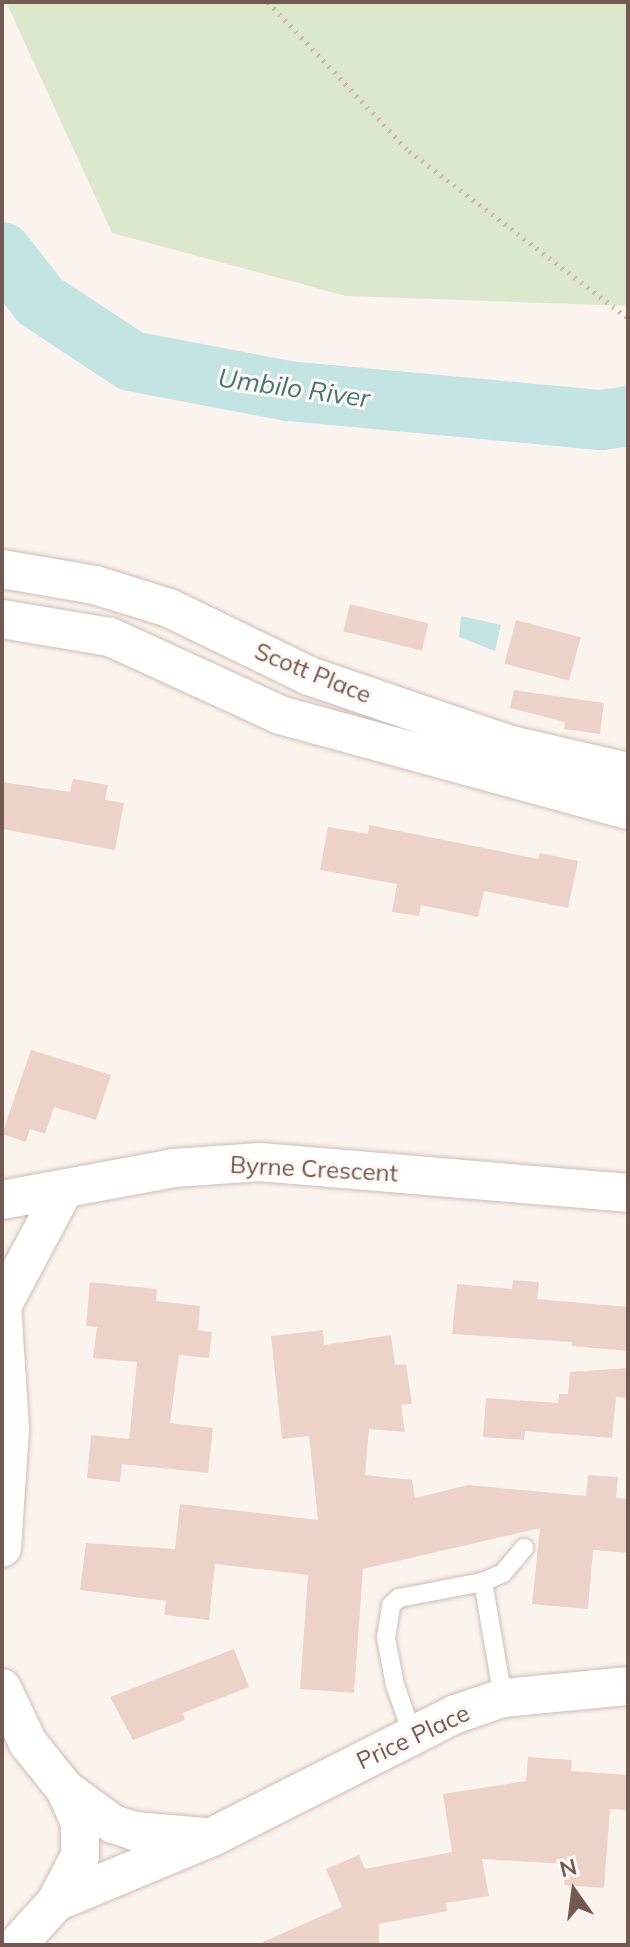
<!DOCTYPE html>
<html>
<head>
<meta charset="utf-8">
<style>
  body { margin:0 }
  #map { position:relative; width:630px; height:1947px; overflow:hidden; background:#fbf4ee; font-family:Mulish,sans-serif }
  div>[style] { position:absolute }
  .green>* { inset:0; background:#dce8cd }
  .water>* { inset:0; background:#c4e3e3 }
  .river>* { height:60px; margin:-30px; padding:0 30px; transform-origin:30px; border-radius:30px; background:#c4e3e3 }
  .building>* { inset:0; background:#edd2c9; transform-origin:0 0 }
  .path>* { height:5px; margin-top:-2.5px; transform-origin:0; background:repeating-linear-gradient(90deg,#d3b5ab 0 2px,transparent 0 8px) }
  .roads { filter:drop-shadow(0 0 2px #cfbdb6) drop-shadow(0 0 2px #cfbdb6) }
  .service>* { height:18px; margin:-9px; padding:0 9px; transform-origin:9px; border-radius:9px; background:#fff }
  .minor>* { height:38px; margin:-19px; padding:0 19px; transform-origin:19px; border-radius:19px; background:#fff }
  span { translate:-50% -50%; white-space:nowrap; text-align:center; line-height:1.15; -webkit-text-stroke:6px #fef8f4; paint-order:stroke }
  .street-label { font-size:24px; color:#745952 }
  .water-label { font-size:26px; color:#477677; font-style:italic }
  .frame { position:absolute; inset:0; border:4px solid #745952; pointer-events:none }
  .north { position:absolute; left:534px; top:1851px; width:80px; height:80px; -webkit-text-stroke:6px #fef8f4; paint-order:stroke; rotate:346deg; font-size:22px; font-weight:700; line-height:32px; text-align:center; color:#745952 }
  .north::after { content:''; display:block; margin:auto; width:28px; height:36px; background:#745952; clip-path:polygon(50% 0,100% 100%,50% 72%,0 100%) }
</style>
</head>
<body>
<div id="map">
  <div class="green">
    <i style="clip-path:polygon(6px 2px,628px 2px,628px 306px,346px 296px,112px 233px)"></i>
  </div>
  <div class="water">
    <i style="clip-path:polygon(461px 616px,501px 625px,495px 651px,459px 637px)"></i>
  </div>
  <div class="river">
    <i style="left:2px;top:252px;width:62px;rotate:52.2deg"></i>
    <i style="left:40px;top:301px;width:109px;rotate:33.4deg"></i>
    <i style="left:131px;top:361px;width:160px;rotate:10.8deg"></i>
    <i style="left:288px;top:391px;width:314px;rotate:5.3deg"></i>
    <i style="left:601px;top:420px;width:27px;rotate:-8deg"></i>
  </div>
  <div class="building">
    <i style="left:350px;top:604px;width:81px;height:28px;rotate:14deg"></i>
    <i style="left:516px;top:620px;width:67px;height:45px;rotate:15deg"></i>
    <i style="clip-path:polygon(514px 690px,604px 703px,600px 734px,564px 729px,565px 722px,510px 708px)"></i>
    <i style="clip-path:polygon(73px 779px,108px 785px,105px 800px,124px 803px,115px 850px,2px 829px,2px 782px,70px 792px)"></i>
    <i style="clip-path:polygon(369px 825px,538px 859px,540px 853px,578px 861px,568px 908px,484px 891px,478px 917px,421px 905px,419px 916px,392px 912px,397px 884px,320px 870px,328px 827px,368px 834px)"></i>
    <i style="clip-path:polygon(31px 1050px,111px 1075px,96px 1120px,54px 1107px,45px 1134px,30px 1129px,26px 1142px,2px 1134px)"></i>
    <i style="clip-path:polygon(513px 1280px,539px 1282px,537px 1299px,628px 1307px,628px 1351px,572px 1346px,572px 1342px,452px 1334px,457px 1284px,512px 1289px)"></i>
    <i style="clip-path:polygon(90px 1282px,157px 1289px,156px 1301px,200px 1306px,198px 1330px,212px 1332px,209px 1358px,179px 1355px,170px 1423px,213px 1428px,208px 1473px,122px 1464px,120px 1482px,87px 1478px,91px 1435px,129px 1439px,137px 1362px,93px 1358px,97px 1327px,86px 1326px)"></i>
    <i style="clip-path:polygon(323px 1330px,324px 1345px,391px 1335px,395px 1365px,406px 1364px,412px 1404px,401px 1405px,405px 1432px,369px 1429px,365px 1475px,412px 1480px,415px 1498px,468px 1485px,586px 1496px,588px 1475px,618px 1477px,616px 1498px,628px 1499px,628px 1553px,593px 1550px,588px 1609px,532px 1604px,540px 1528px,363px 1569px,354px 1693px,300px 1689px,308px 1575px,215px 1564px,209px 1620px,164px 1615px,166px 1601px,80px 1590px,86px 1543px,175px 1549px,180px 1504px,318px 1520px,309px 1436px,282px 1439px,271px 1336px)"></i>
    <i style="clip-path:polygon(628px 1368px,628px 1398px,616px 1397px,612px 1438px,525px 1431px,524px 1440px,483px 1437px,486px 1398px,558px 1403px,559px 1394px,568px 1394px,570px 1372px)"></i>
    <i style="clip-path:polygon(234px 1649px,249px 1687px,183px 1713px,185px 1720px,133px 1740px,110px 1697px)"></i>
    <i style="clip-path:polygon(528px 1757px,572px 1760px,571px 1771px,628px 1775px,628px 1810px,610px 1809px,604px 1888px,564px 1885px,566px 1864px,482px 1859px,489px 1896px,446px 1903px,447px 1911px,379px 1924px,379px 1945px,256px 1945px,342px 1907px,326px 1869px,359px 1855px,365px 1869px,452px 1852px,443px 1794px,526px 1781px)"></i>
  </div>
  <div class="path">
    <i style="left:268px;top:2px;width:205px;rotate:46.6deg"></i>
    <i style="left:409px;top:151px;width:275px;rotate:37.3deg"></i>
  </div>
  <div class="roads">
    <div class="service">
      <i style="left:483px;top:1582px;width:118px;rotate:80.2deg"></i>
      <i style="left:413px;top:1736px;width:54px;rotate:-109.4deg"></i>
      <i style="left:395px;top:1685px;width:48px;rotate:-100.8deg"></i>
      <i style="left:386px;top:1638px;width:33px;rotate:-81deg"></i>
      <i style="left:391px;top:1605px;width:11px;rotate:-41deg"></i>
      <i style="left:399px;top:1598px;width:86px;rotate:-10.8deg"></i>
      <i style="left:483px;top:1582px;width:22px;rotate:-24deg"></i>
      <i style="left:503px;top:1573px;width:33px;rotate:-50deg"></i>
    </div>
    <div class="minor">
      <i style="left:2px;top:569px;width:94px;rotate:9.8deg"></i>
      <i style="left:95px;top:585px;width:77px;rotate:17.3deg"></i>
      <i style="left:169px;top:608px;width:156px;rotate:25.9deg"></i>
      <i style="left:309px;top:676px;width:213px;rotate:18.9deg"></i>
      <i style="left:511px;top:745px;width:120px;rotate:13deg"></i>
      <i style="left:2px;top:619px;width:109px;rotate:9.5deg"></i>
      <i style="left:110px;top:637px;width:187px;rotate:24.6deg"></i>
      <i style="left:280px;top:715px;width:361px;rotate:15.3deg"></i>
      <i style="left:2px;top:1200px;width:176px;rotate:-10.5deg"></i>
      <i style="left:175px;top:1168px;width:85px;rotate:-4deg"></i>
      <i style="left:260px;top:1162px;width:369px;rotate:4.8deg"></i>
      <i style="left:2px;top:1305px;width:125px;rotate:86.3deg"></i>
      <i style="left:10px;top:1430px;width:118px;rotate:93.9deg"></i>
      <i style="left:2px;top:1306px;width:128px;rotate:-62deg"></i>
      <i style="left:2px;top:1688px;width:61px;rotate:64.7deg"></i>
      <i style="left:28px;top:1743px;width:59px;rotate:51.2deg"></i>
      <i style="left:65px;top:1789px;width:36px;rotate:66deg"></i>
      <i style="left:80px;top:1822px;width:34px;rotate:90deg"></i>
      <i style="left:80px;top:1856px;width:52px;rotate:117.6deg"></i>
      <i style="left:56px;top:1902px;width:58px;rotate:132.2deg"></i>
      <i style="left:65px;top:1789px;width:59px;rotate:36.1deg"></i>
      <i style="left:113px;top:1824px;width:22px;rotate:18deg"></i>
      <i style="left:134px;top:1831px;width:71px;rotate:4.8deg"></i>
      <i style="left:56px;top:1902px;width:169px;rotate:-22.6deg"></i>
      <i style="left:212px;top:1837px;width:273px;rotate:-26.8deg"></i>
      <i style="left:456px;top:1714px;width:50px;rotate:-18.8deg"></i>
      <i style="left:503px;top:1698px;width:126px;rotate:-5.5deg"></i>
    </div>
  </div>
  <div class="street-label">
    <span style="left:313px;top:673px;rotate:22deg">Scott Place</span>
    <span style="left:314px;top:1169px;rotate:3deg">Byrne Crescent</span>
    <span style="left:413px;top:1737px;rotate:-25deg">Price Place</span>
  </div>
  <div class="water-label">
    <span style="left:294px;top:388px;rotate:8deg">Umbilo River</span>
  </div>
  <div class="frame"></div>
  <div class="north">N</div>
</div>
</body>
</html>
